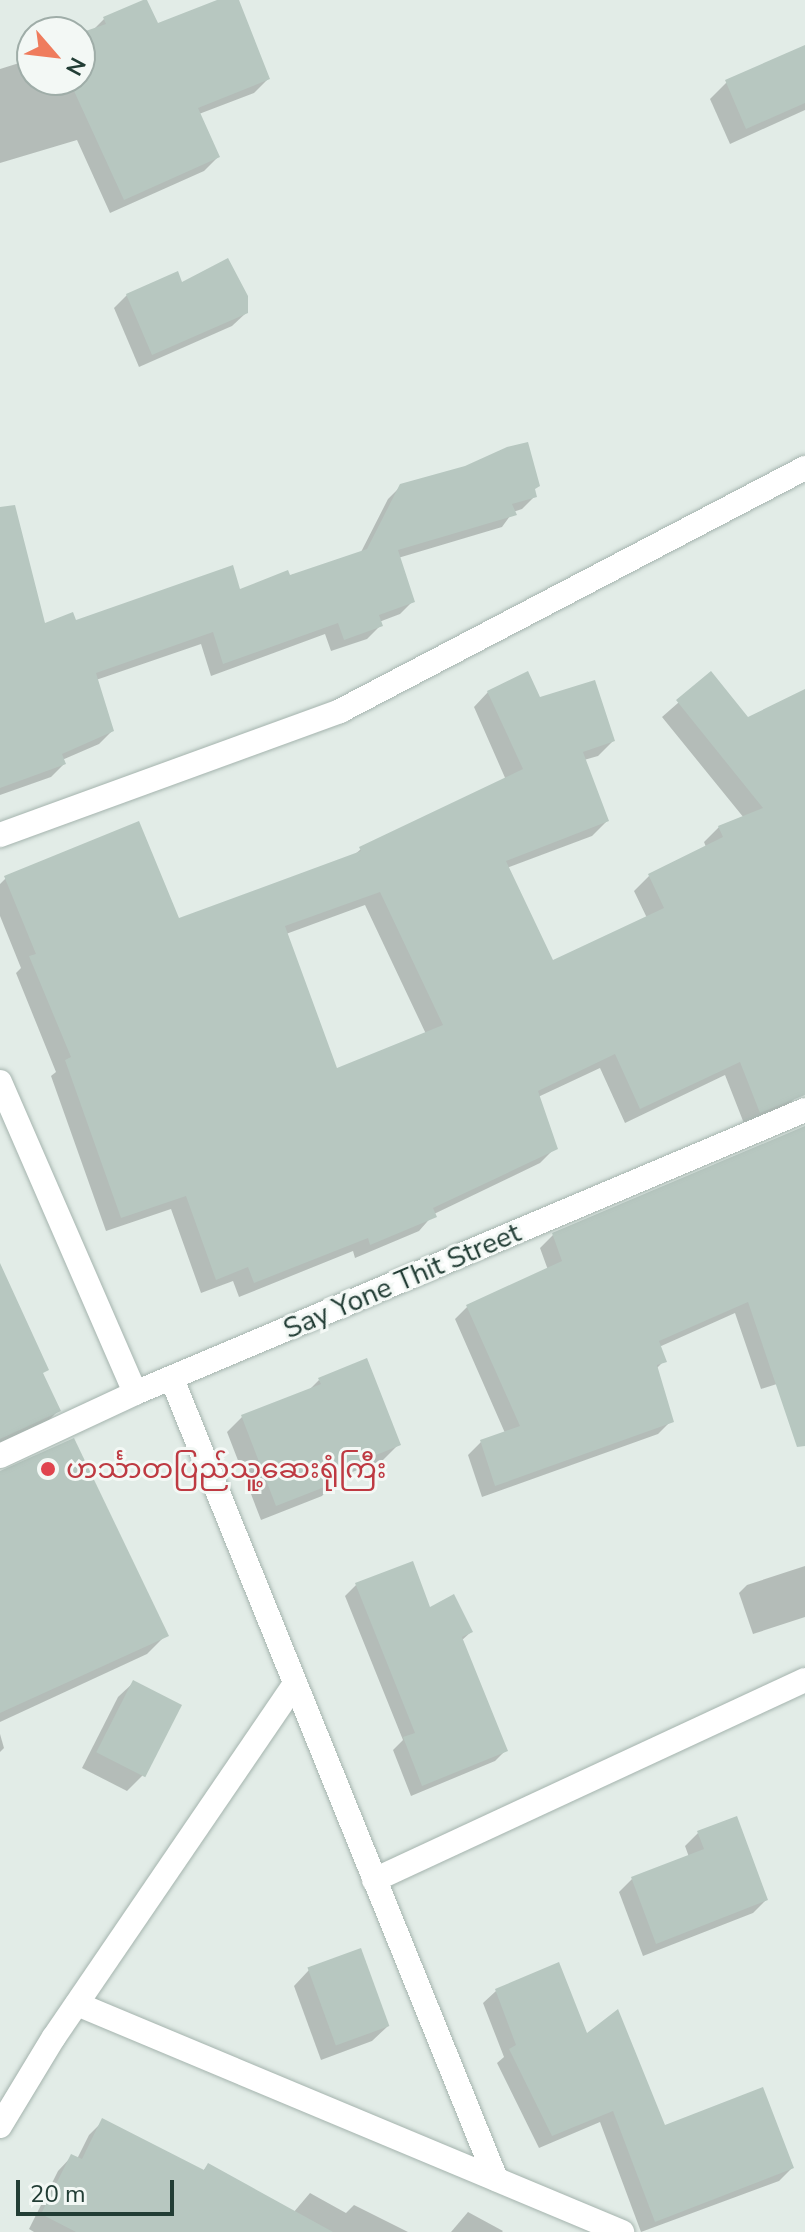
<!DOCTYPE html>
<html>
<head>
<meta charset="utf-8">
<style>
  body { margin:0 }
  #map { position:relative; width:805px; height:2232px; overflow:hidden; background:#e2ece7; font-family:"Nunito Sans","Noto Sans Myanmar",sans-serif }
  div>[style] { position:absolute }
  .shadow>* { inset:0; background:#0003 }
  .building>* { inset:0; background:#b7c7c0; transform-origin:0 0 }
  .roads { filter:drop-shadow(0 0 2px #a5b4ae) drop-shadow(0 0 2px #a5b4ae) }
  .minor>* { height:24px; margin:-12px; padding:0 12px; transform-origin:12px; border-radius:12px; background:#fff }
  .dots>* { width:22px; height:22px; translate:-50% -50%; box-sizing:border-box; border:4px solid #f3f8f5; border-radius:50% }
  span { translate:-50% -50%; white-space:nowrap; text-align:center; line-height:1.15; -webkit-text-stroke:6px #f3f8f5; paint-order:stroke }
  .street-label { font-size:28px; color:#223d35 }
  .health-label { font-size:28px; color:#be3a42 }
  .left { translate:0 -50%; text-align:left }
  .north { position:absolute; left:16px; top:16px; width:80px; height:80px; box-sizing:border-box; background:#f3f8f5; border:2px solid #9fada8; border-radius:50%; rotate:118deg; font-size:22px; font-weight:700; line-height:32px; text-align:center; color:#223d35 }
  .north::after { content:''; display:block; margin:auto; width:28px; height:36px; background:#ef7c5d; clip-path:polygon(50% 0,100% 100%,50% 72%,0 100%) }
  .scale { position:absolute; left:16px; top:2180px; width:158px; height:36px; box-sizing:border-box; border:4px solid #223d35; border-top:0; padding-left:10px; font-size:24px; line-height:28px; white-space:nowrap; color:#223d35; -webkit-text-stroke:6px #f3f8f5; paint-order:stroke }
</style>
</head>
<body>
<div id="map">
  <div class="shadow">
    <i style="clip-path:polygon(223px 0,237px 0,268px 79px,254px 93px,199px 114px,218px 157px,204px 171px,110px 213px,77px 140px,0 163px,0 69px,32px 59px,32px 80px,80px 80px,80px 35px,92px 31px,104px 19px,156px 26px)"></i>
    <i style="clip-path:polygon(805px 47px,805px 110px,730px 144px,710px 99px,727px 82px)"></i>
    <i style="clip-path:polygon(181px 285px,246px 313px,232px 326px,139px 367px,114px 308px,127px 295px)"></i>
    <i style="clip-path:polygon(401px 486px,533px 490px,535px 496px,522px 509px,513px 512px,502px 527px,398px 558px,413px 601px,400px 614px,379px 622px,380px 626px,367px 639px,331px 651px,325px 634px,211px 676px,201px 644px,96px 680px,112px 731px,99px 744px,62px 760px,64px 764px,51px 777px,0 795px,0 551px,44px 625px,75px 622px,239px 591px,360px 554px,388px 499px)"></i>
    <i style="clip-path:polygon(evenodd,711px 674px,747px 719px,805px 692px,805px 1046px,798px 1095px,783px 1110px,745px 1126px,725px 1075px,625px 1123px,600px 1068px,538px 1097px,555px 1148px,540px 1163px,434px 1214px,419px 1231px,355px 1258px,353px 1251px,239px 1297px,233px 1281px,201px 1293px,171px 1209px,106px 1231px,51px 1076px,56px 1072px,16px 973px,21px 968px,0 916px,0 884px,6px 878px,178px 921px,354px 855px,361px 849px,506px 780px,474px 707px,488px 692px,539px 700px,613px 741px,598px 756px,584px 760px,607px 821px,592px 836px,507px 868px,552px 963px,647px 918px,634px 891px,649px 876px,706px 847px,704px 842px,719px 827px,744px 818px,662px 717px,711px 674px,365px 905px,426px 1034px,336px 1071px,286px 934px,365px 905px)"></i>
    <i style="clip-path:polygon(805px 1128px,805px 1375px,761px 1389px,735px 1313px,659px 1347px,664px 1361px,656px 1369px,671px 1421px,658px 1434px,482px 1497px,468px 1455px,481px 1442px,505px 1433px,455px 1319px,468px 1306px,548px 1270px,540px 1248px,553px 1235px)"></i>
    <i style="clip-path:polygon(0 1268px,58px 1411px,40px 1429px,0 1448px)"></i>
    <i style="clip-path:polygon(319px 1380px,399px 1444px,383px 1460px,337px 1478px,322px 1496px,261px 1520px,227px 1432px,242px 1417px,308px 1391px)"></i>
    <i style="clip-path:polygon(0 1471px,166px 1635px,147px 1654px,0 1722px)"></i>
    <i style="clip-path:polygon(805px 1566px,805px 1617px,753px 1634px,739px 1593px,747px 1585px)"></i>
    <i style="clip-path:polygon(357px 1584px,429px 1610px,471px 1632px,461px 1641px,506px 1750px,495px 1761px,411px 1796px,393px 1750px,403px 1740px,345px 1596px)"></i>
    <i style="clip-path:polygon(134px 1682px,179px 1706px,142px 1776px,127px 1791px,82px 1768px,118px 1697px)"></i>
    <i style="clip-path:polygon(0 1734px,4px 1748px,0 1752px)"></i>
    <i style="clip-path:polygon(698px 1833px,766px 1900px,753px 1913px,643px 1956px,619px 1892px,632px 1879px,689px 1857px,685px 1846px)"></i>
    <i style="clip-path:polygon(309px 1970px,388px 2026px,372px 2041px,321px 2060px,294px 1986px)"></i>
    <i style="clip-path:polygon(496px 1991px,586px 2037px,664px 2128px,792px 2168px,779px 2181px,641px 2232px,600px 2122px,539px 2148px,497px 2063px,504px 2057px,483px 2003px)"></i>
    <i style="clip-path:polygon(103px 2121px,202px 2172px,208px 2165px,293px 2213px,310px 2193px,346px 2213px,354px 2205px,408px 2232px,34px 2232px,29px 2229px,58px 2171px,72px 2156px,77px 2159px,89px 2135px)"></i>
    <i style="clip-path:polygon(468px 2212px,503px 2231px,502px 2232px,451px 2232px)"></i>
  </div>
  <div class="building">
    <i style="clip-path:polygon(143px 0,147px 0,158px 23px,217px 0,239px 0,270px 79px,198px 108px,220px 157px,124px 200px,69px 80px,80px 80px,80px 33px,106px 24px,103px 17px)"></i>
    <i style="clip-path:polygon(805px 45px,805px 103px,746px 129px,725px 80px)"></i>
    <i style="clip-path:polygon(228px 258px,248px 296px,248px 313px,152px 355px,126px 294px,178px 271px,182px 282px)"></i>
    <i style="clip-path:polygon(528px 442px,540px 486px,535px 489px,537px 497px,512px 504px,517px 515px,398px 550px,415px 602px,379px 615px,383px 626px,344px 640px,338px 623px,223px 664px,213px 632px,96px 673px,114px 731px,62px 754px,66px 764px,0 788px,0 507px,15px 505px,45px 623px,73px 612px,76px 620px,233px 565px,240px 589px,288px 570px,290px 575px,367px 549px,400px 484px,465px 466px,507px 447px)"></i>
    <i style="clip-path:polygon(evenodd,528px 671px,540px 697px,595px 680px,615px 741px,583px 752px,609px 821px,506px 861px,553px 960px,664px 908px,648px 874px,723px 837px,718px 826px,763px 808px,676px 700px,711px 671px,748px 717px,805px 689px,805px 1095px,760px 1113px,740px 1062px,640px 1109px,615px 1054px,538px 1091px,558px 1149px,433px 1208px,437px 1217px,370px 1245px,368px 1238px,254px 1283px,248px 1267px,216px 1280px,186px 1196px,121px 1218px,65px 1060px,71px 1057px,29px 956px,36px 954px,4px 876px,139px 821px,179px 918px,361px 851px,359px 847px,523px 769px,487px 691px,528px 671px,380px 892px,443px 1025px,337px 1068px,285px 926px,380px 892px)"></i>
    <i style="clip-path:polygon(805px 1126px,805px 1446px,797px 1447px,748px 1302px,659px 1341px,667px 1362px,657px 1365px,674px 1422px,495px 1486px,480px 1440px,520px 1426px,466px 1305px,562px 1261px,552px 1233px)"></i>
    <i style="clip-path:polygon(0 1263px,49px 1370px,43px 1373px,61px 1411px,0 1439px)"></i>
    <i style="clip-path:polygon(367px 1358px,401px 1445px,336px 1471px,340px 1481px,276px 1506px,241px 1415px,321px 1384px,318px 1378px)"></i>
    <i style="clip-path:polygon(74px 1438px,169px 1636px,0 1713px,0 1471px)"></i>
    <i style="clip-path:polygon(413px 1561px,430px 1607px,454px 1594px,473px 1632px,462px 1637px,508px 1751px,422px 1786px,403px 1737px,415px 1733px,355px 1583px)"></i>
    <i style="left:133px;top:1680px;width:55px;height:81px;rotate:27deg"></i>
    <i style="clip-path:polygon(737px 1816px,768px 1900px,656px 1944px,631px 1877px,704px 1849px,697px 1831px)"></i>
    <i style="left:361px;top:1948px;width:83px;height:57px;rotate:70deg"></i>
    <i style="clip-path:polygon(559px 1962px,587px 2033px,618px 2009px,665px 2125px,763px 2087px,794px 2168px,655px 2222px,613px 2111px,552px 2136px,509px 2049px,516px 2045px,495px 1989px)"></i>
    <i style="clip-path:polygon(102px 2118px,204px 2170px,208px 2163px,333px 2232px,76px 2232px,41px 2214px,71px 2154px,82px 2159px)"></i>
  </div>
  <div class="roads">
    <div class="minor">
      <i style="left:0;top:835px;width:362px;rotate:-20deg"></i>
      <i style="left:340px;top:711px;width:525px;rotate:-27.59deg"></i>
      <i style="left:0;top:1082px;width:339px;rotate:66.5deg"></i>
      <i style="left:172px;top:1379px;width:863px;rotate:67.95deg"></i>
      <i style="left:0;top:1456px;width:149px;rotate:-25deg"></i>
      <i style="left:135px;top:1393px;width:727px;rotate:-22.9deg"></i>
      <i style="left:374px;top:1880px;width:475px;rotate:-24.9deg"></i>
      <i style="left:77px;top:2004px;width:591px;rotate:22.7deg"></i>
      <i style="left:0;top:2126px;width:104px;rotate:-58.8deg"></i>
      <i style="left:54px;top:2037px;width:427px;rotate:-55.7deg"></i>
    </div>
  </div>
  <div class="dots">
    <i style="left:48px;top:1469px;background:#e0444e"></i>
  </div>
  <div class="street-label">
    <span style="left:402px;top:1281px;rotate:-23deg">Say Yone Thit Street</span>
  </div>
  <div class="health-label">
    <span class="left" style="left:66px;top:1469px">ဟင်္သာတပြည်သူ့ဆေးရုံကြီး</span>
  </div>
  <div class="north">N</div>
  <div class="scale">20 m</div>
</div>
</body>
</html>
